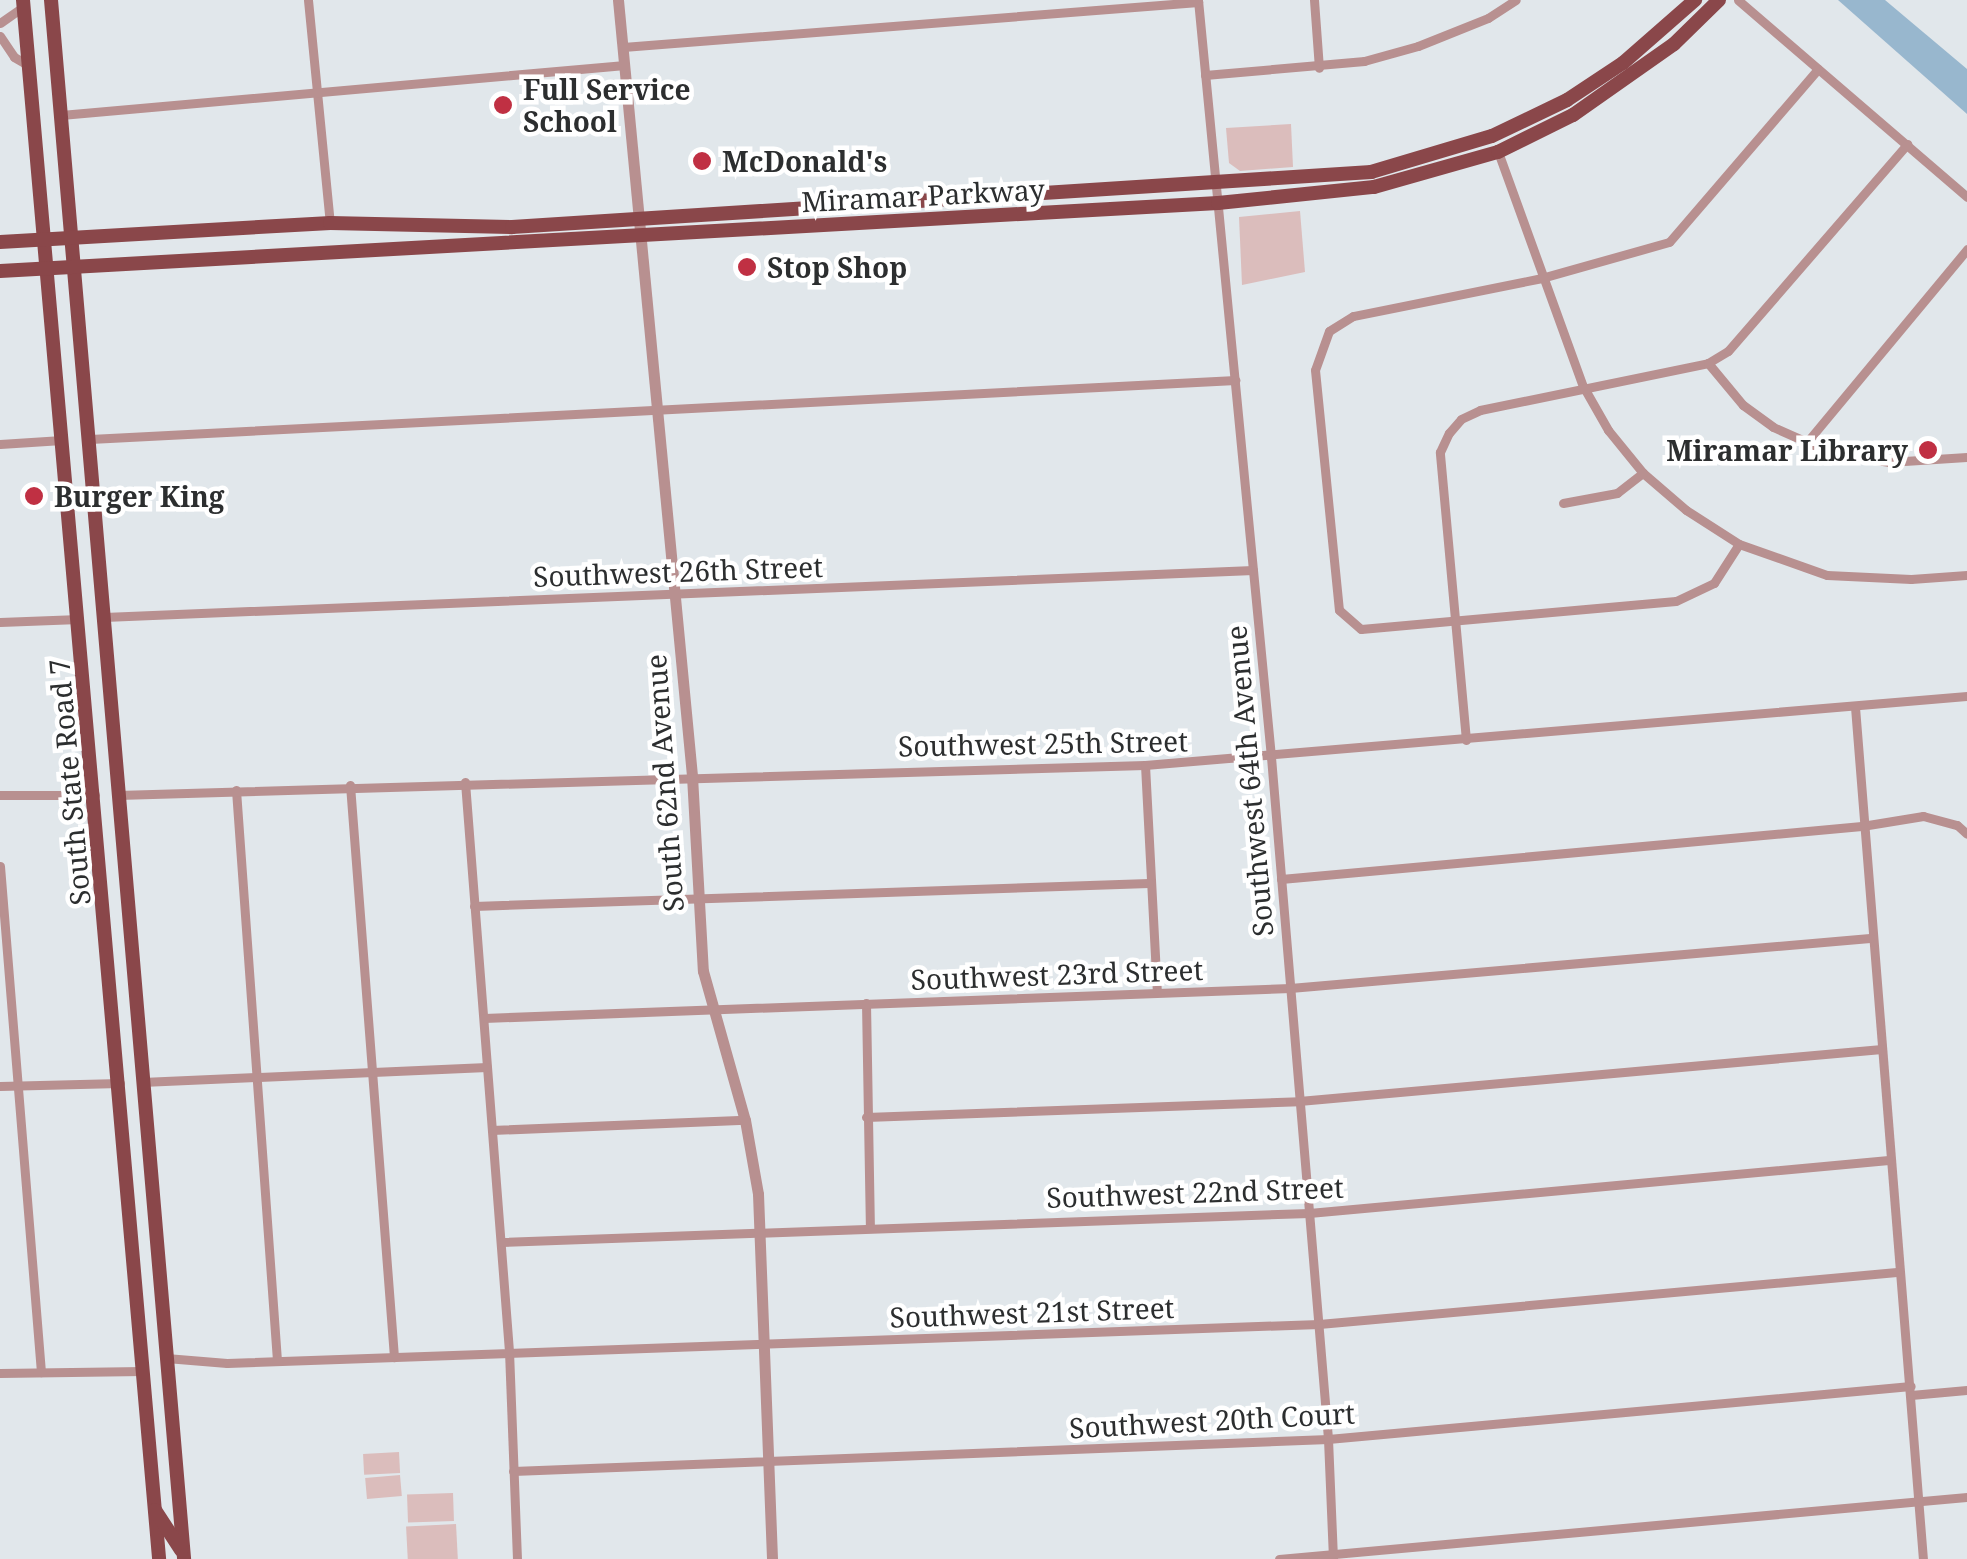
<!DOCTYPE html>
<html>
<head>
<meta charset="utf-8">
<style>
  body { margin:0 }
  #map { position:relative; width:1967px; height:1559px; overflow:hidden; background:#e1e7eb; font-family:"Noto Serif",serif }
  div>[style] { position:absolute }
  .green>* { inset:0; background:#dbbdbc; transform-origin:0 0 }
  .water>* { inset:0; background:#98b7ce }
  .minor>* { height:9px; margin:-4.5px; padding:0 4.5px; transform-origin:4.5px; border-radius:4.5px; background:#b89090 }
  .tertiary>* { height:11px; margin:-5.5px; padding:0 5.5px; transform-origin:5.5px; border-radius:5.5px; background:#b89090 }
  .primary>* { height:14px; margin:-7px; padding:0 7px; transform-origin:7px; border-radius:7px; background:#8a474a }
  .dots>* { width:28px; height:28px; translate:-50% -50%; box-sizing:border-box; border:5px solid #fff; border-radius:50% }
  span { translate:-50% -50%; white-space:nowrap; text-align:center; line-height:1.15; -webkit-text-stroke:9px #fff; paint-order:stroke }
  .poi-label { font-size:28px; color:#2c2e2f; font-weight:700 }
  .left { translate:0 -50%; text-align:left }
  .right { translate:-100% -50%; text-align:right }
  .street-label { font-size:28px; color:#2c2e2f }
</style>
</head>
<body>
<div id="map">
  <div class="green">
    <i style="clip-path:polygon(1291px 124px,1293px 167px,1240px 171px,1229px 163px,1226px 128px)"></i>
    <i style="clip-path:polygon(1300px 211px,1305px 272px,1242px 285px,1239px 217px)"></i>
    <i style="left:399px;top:1452px;width:21px;height:36px;rotate:87deg"></i>
    <i style="left:400px;top:1475px;width:21px;height:35px;rotate:85deg"></i>
    <i style="left:453px;top:1493px;width:28px;height:46px;rotate:88deg"></i>
    <i style="left:456px;top:1524px;width:35px;height:50px;rotate:87deg"></i>
  </div>
  <div class="water">
    <i style="clip-path:polygon(1838px 0,1885px 0,1967px 69px,1967px 114px)"></i>
  </div>
  <div class="minor">
    <i style="left:308px;top:0;width:224px;rotate:84.4deg"></i>
    <i style="left:1198px;top:0;width:761px;rotate:84.49deg"></i>
    <i style="left:1271px;top:757px;width:684px;rotate:85.22deg"></i>
    <i style="left:1328px;top:1439px;width:120px;rotate:87.6deg"></i>
    <i style="left:1314px;top:0;width:68px;rotate:85.8deg"></i>
    <i style="left:1738px;top:0;width:302px;rotate:40.7deg"></i>
    <i style="left:0;top:23px;width:29px;rotate:-35deg"></i>
    <i style="left:0;top:36px;width:25px;rotate:56deg"></i>
    <i style="left:14px;top:57px;width:16px;rotate:30deg"></i>
    <i style="left:623px;top:47px;width:577px;rotate:-4.47deg"></i>
    <i style="left:1818px;top:69px;width:228px;rotate:130.7deg"></i>
    <i style="left:1669px;top:242px;width:132px;rotate:164.2deg"></i>
    <i style="left:1542px;top:278px;width:193px;rotate:168.6deg"></i>
    <i style="left:1353px;top:316px;width:28px;rotate:148deg"></i>
    <i style="left:1329px;top:331px;width:41px;rotate:109.7deg"></i>
    <i style="left:1315px;top:370px;width:241px;rotate:84.3deg"></i>
    <i style="left:1339px;top:610px;width:29px;rotate:41deg"></i>
    <i style="left:1361px;top:629px;width:316px;rotate:-5.1deg"></i>
    <i style="left:1676px;top:601px;width:42px;rotate:-25.3deg"></i>
    <i style="left:1714px;top:583px;width:46px;rotate:-57.3deg"></i>
    <i style="left:1739px;top:544px;width:93px;rotate:19.4deg"></i>
    <i style="left:1827px;top:575px;width:84px;rotate:2.7deg"></i>
    <i style="left:1911px;top:579px;width:56px;rotate:-4.1deg"></i>
    <i style="left:1205px;top:75px;width:160px;rotate:-5deg"></i>
    <i style="left:1364px;top:61px;width:56px;rotate:-15.5deg"></i>
    <i style="left:1418px;top:46px;width:75px;rotate:-21.8deg"></i>
    <i style="left:1488px;top:18px;width:33px;rotate:-33deg"></i>
    <i style="left:61px;top:115px;width:566px;rotate:-5.07deg"></i>
    <i style="left:1497px;top:149px;width:252px;rotate:70.1deg"></i>
    <i style="left:1583px;top:386px;width:51px;rotate:60.4deg"></i>
    <i style="left:1608px;top:430px;width:55px;rotate:50.9deg"></i>
    <i style="left:1643px;top:473px;width:57px;rotate:40.7deg"></i>
    <i style="left:1686px;top:510px;width:63px;rotate:32.7deg"></i>
    <i style="left:1708px;top:363px;width:55px;rotate:50.2deg"></i>
    <i style="left:1743px;top:405px;width:37px;rotate:36deg"></i>
    <i style="left:1773px;top:427px;width:67px;rotate:23.9deg"></i>
    <i style="left:1834px;top:454px;width:56px;rotate:8.3deg"></i>
    <i style="left:1889px;top:462px;width:78px;rotate:-3.7deg"></i>
    <i style="left:90px;top:439px;width:1147px;rotate:-2.95deg"></i>
    <i style="left:1807px;top:442px;width:251px;rotate:-50.3deg"></i>
    <i style="left:0;top:444px;width:62px;rotate:-3.7deg"></i>
    <i style="left:1563px;top:503px;width:55px;rotate:-10.5deg"></i>
    <i style="left:1617px;top:493px;width:33px;rotate:-38deg"></i>
    <i style="left:104px;top:617px;width:1150px;rotate:-2.34deg"></i>
    <i style="left:0;top:622px;width:79px;rotate:-2.2deg"></i>
    <i style="left:1855px;top:707px;width:855px;rotate:85.44deg"></i>
    <i style="left:1466px;top:740px;width:289px;rotate:-95.2deg"></i>
    <i style="left:1440px;top:452px;width:21px;rotate:-65deg"></i>
    <i style="left:1449px;top:433px;width:18px;rotate:-49deg"></i>
    <i style="left:1461px;top:419px;width:21px;rotate:-25deg"></i>
    <i style="left:1480px;top:410px;width:233px;rotate:-11.6deg"></i>
    <i style="left:1708px;top:363px;width:23px;rotate:-31deg"></i>
    <i style="left:1728px;top:351px;width:274px;rotate:-49.1deg"></i>
    <i style="left:1145px;top:765px;width:226px;rotate:87deg"></i>
    <i style="left:465px;top:782px;width:571px;rotate:85.58deg"></i>
    <i style="left:509px;top:1351px;width:208px;rotate:87.8deg"></i>
    <i style="left:350px;top:785px;width:574px;rotate:85.6deg"></i>
    <i style="left:236px;top:790px;width:572px;rotate:85.89deg"></i>
    <i style="left:0;top:795px;width:95px"></i>
    <i style="left:118px;top:795px;width:1027px;rotate:-1.67deg"></i>
    <i style="left:1145px;top:765px;width:825px;rotate:-4.8deg"></i>
    <i style="left:0;top:866px;width:508px;rotate:85.37deg"></i>
    <i style="left:1281px;top:879px;width:583px;rotate:-5.21deg"></i>
    <i style="left:1862px;top:826px;width:62px;rotate:-9.3deg"></i>
    <i style="left:1923px;top:816px;width:35px;rotate:15deg"></i>
    <i style="left:1957px;top:825px;width:13px;rotate:42deg"></i>
    <i style="left:474px;top:906px;width:675px;rotate:-1.95deg"></i>
    <i style="left:866px;top:1003px;width:223px;rotate:89deg"></i>
    <i style="left:484px;top:1018px;width:807px;rotate:-2.13deg"></i>
    <i style="left:1290px;top:988px;width:582px;rotate:-4.93deg"></i>
    <i style="left:142px;top:1082px;width:345px;rotate:-2.5deg"></i>
    <i style="left:0;top:1086px;width:120px;rotate:-1.4deg"></i>
    <i style="left:866px;top:1117px;width:433px;rotate:-2.1deg"></i>
    <i style="left:1299px;top:1101px;width:585px;rotate:-5.1deg"></i>
    <i style="left:492px;top:1130px;width:253px;rotate:-2.3deg"></i>
    <i style="left:501px;top:1242px;width:809px;rotate:-2.06deg"></i>
    <i style="left:1309px;top:1213px;width:582px;rotate:-5.22deg"></i>
    <i style="left:166px;top:1358px;width:61px;rotate:4.7deg"></i>
    <i style="left:227px;top:1363px;width:1093px;rotate:-2.05deg"></i>
    <i style="left:1319px;top:1324px;width:580px;rotate:-5.14deg"></i>
    <i style="left:0;top:1373px;width:143px;rotate:-0.8deg"></i>
    <i style="left:1911px;top:1395px;width:56px;rotate:-5.1deg"></i>
    <i style="left:513px;top:1471px;width:816px;rotate:-2.25deg"></i>
    <i style="left:1328px;top:1439px;width:585px;rotate:-5.19deg"></i>
    <i style="left:1279px;top:1559px;width:691px;rotate:-5.15deg"></i>
  </div>
  <div class="tertiary">
    <i style="left:618px;top:0;width:780px;rotate:84.55deg"></i>
    <i style="left:692px;top:776px;width:195px;rotate:86.8deg"></i>
    <i style="left:703px;top:971px;width:155px;rotate:74.3deg"></i>
    <i style="left:745px;top:1120px;width:75px;rotate:80deg"></i>
    <i style="left:758px;top:1194px;width:365px;rotate:87.8deg"></i>
  </div>
  <div class="primary">
    <i style="left:23px;top:0;width:1565px;rotate:85.01deg"></i>
    <i style="left:51px;top:0;width:1565px;rotate:85.12deg"></i>
    <i style="left:0;top:242px;width:331px;rotate:-3.3deg"></i>
    <i style="left:330px;top:223px;width:182px;rotate:1.3deg"></i>
    <i style="left:512px;top:227px;width:861px;rotate:-3.66deg"></i>
    <i style="left:1371px;top:172px;width:126px;rotate:-16.6deg"></i>
    <i style="left:1492px;top:136px;width:83px;rotate:-25.6deg"></i>
    <i style="left:1567px;top:100px;width:67px;rotate:-33.5deg"></i>
    <i style="left:1623px;top:63px;width:96px;rotate:-41.2deg"></i>
    <i style="left:0;top:271px;width:1220px;rotate:-3.2deg"></i>
    <i style="left:1218px;top:203px;width:157px;rotate:-5.9deg"></i>
    <i style="left:1374px;top:187px;width:129px;rotate:-15.8deg"></i>
    <i style="left:1498px;top:152px;width:84px;rotate:-26.3deg"></i>
    <i style="left:1573px;top:115px;width:123px;rotate:-35.1deg"></i>
    <i style="left:1674px;top:44px;width:63px;rotate:-44.4deg"></i>
    <i style="left:155px;top:1510px;width:48px;rotate:57deg"></i>
  </div>
  <div class="dots">
    <i style="left:503px;top:105px;background:#c03043"></i>
    <i style="left:702px;top:161px;background:#c03043"></i>
    <i style="left:747px;top:267px;background:#c03043"></i>
    <i style="left:1928px;top:450px;background:#c03043"></i>
    <i style="left:34px;top:496px;background:#c03043"></i>
  </div>
  <div class="poi-label">
    <span class="left" style="left:523px;top:105px">Full Service<br>School</span>
    <span class="left" style="left:722px;top:161px">McDonald's</span>
    <span class="left" style="left:767px;top:267px">Stop Shop</span>
    <span class="right" style="left:1908px;top:450px">Miramar Library</span>
    <span class="left" style="left:54px;top:496px">Burger King</span>
  </div>
  <div class="street-label">
    <span style="left:923px;top:195px;rotate:-3deg">Miramar Parkway</span>
    <span style="left:678px;top:571px;rotate:-2deg">Southwest 26th Street</span>
    <span style="left:1043px;top:743px;rotate:-1deg">Southwest 25th Street</span>
    <span style="left:1249px;top:781px;rotate:-95deg">Southwest 64th Avenue</span>
    <span style="left:69px;top:782px;rotate:-95deg">South State Road 7</span>
    <span style="left:664px;top:783px;rotate:-94deg">South 62nd Avenue</span>
    <span style="left:1057px;top:974px;rotate:-2deg">Southwest 23rd Street</span>
    <span style="left:1195px;top:1192px;rotate:-2deg">Southwest 22nd Street</span>
    <span style="left:1032px;top:1312px;rotate:-2deg">Southwest 21st Street</span>
    <span style="left:1212px;top:1420px;rotate:-3deg">Southwest 20th Court</span>
  </div>
</div>
</body>
</html>
